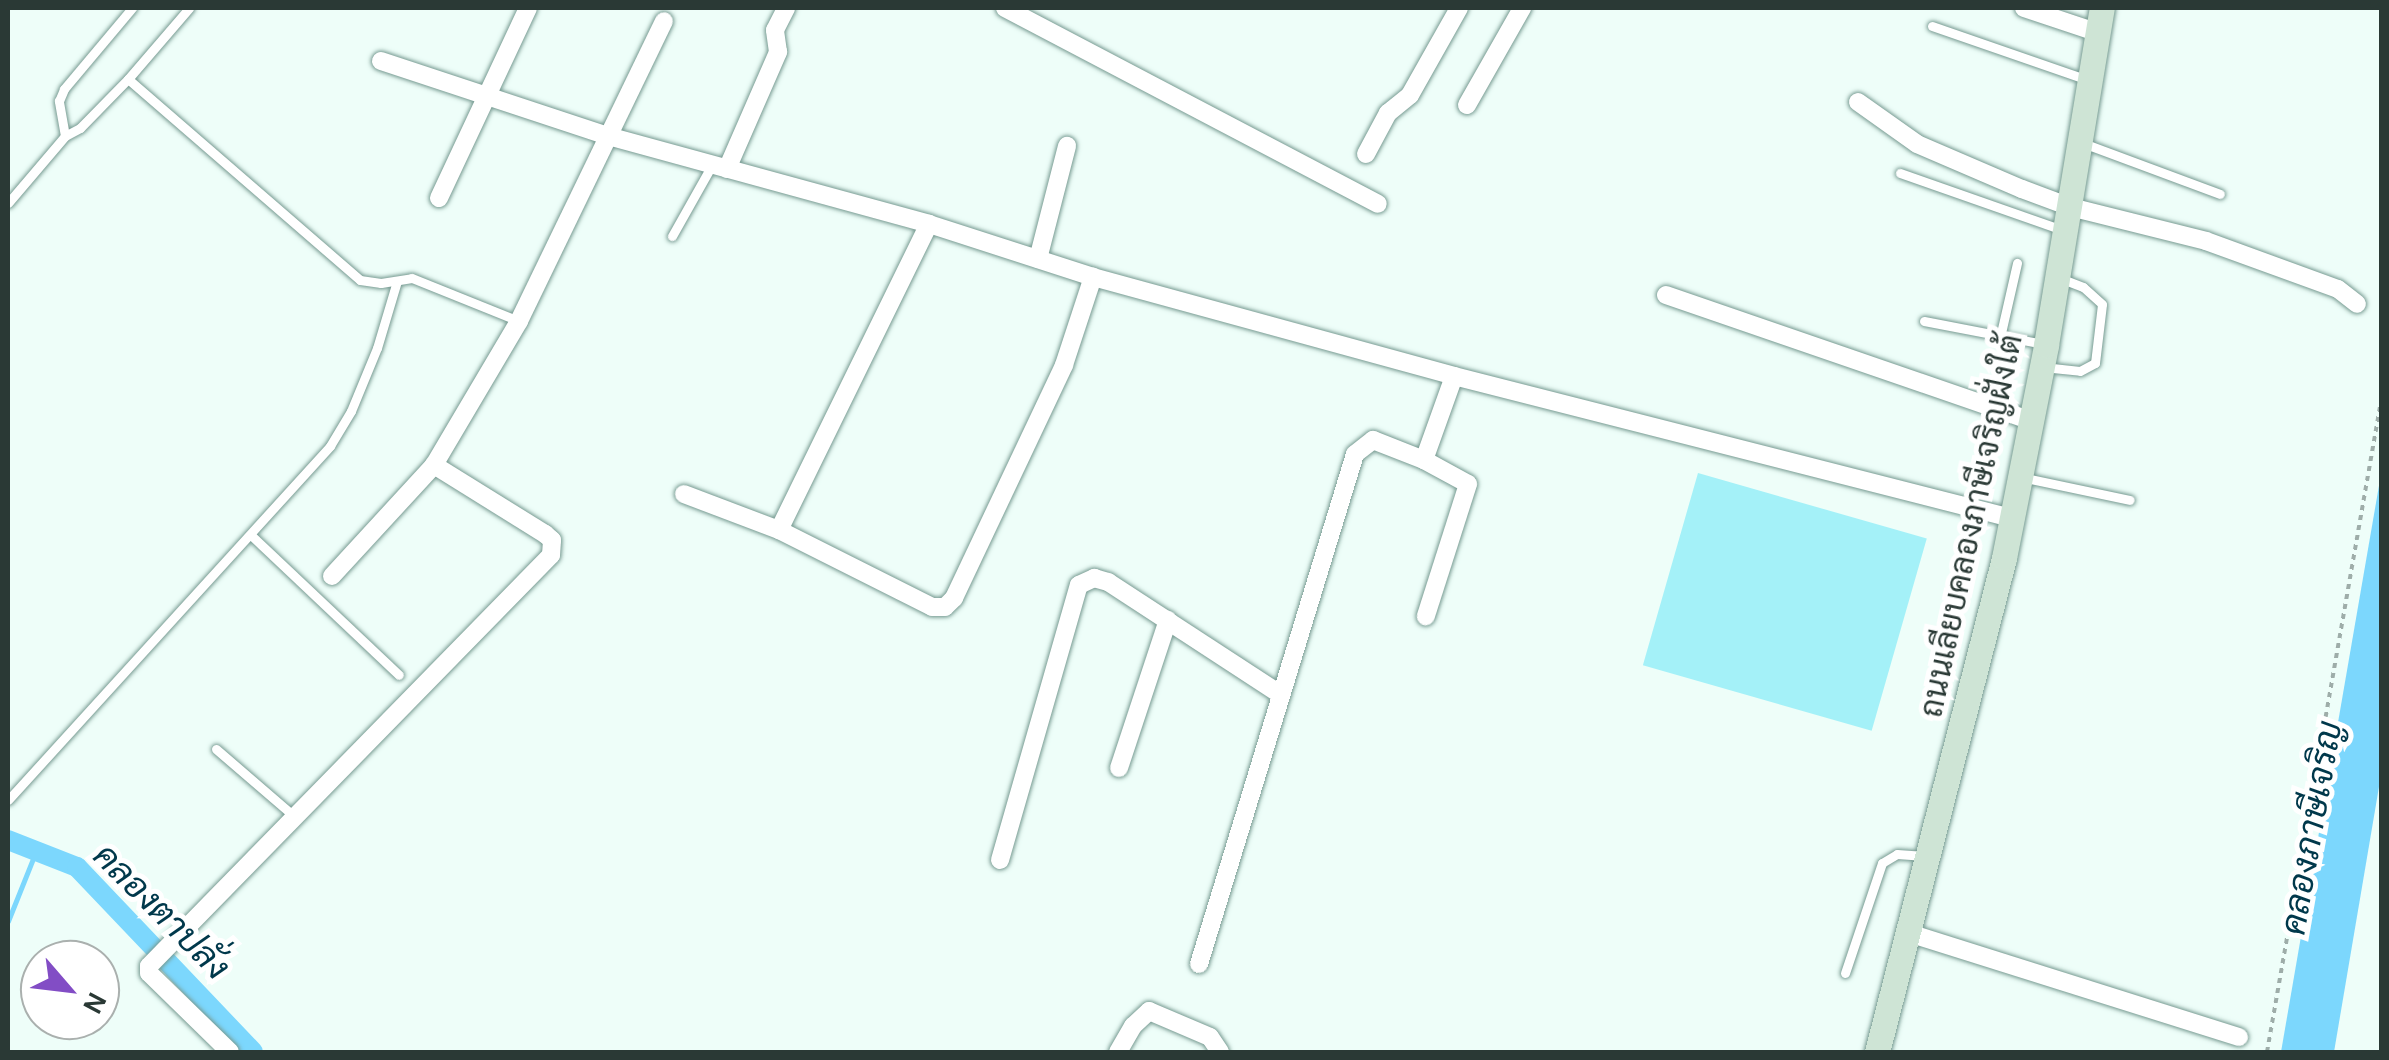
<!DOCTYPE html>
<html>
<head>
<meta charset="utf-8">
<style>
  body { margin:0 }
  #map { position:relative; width:2389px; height:1060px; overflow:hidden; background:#eefef9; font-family:Karla,Sarabun,sans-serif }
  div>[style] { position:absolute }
  .water>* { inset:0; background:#7cd7fd }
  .stream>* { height:5px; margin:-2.5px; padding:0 2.5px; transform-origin:2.5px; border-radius:2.5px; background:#7cd7fd }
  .canal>* { height:20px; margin:-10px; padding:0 10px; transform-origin:10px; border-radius:10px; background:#7cd7fd }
  .building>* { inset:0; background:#a4f1f8; transform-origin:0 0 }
  .path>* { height:4px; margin-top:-2px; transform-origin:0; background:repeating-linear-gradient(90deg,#9eada9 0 5px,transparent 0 10px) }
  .roads { filter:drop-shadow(0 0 2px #769a91) drop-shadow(0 0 2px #769a91) }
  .lane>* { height:9px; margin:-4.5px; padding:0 4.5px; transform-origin:4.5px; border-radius:4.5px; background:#fff }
  .street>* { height:18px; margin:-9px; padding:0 9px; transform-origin:9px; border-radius:9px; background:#fff }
  .secondary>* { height:25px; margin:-12.5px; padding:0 12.5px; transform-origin:12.5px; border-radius:12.5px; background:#cee4d5 }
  span { translate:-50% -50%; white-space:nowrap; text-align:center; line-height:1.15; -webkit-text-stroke:10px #fff; paint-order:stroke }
  .street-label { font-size:32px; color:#2a3935 }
  .water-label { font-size:35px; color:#00384b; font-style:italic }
  .frame { position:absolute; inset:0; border:10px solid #2a3935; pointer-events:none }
  .north { position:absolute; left:20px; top:940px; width:100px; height:100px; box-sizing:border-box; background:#fff; border:2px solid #aab0ae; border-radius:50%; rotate:118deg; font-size:28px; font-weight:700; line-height:40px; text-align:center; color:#2a3935 }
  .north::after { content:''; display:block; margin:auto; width:35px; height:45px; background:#824dc5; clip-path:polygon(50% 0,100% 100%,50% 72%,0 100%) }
</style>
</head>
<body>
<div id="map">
  <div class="water">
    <i style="clip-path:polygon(2381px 474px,2381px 775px,2334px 1052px,2281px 1052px)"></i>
  </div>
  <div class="stream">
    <i style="left:8px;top:921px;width:75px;rotate:-68.2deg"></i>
  </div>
  <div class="canal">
    <i style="left:8px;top:840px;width:74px;rotate:21.4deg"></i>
    <i style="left:77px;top:867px;width:255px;rotate:46.4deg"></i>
  </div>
  <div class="building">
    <i style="left:1698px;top:473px;width:238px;height:200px;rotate:16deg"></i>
  </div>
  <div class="path">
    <i style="left:2267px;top:1052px;width:667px;rotate:-80.07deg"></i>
  </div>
  <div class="roads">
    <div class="lane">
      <i style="left:1932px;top:26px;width:162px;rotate:19.1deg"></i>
      <i style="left:128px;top:79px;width:307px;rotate:40.9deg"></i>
      <i style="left:360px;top:280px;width:21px;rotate:8deg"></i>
      <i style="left:381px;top:283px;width:31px;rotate:-9deg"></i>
      <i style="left:412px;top:278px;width:115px;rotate:21.9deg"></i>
      <i style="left:65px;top:136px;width:17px;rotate:-28deg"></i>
      <i style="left:80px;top:128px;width:69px;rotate:-45.6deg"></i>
      <i style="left:128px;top:79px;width:94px;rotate:-49.3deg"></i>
      <i style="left:2083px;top:143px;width:146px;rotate:20.4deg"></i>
      <i style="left:1900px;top:173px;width:173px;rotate:19.3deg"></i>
      <i style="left:8px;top:203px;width:88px;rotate:-49.6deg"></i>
      <i style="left:65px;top:136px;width:36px;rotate:-100deg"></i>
      <i style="left:59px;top:101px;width:13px;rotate:-67deg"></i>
      <i style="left:64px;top:89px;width:106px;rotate:-50deg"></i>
      <i style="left:672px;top:236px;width:81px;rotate:-60.6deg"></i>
      <i style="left:1924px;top:321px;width:121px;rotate:10.9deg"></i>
      <i style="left:2001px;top:333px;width:72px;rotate:-77.1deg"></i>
      <i style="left:2043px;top:367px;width:37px;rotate:6deg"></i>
      <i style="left:2080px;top:371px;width:17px;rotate:-28deg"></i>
      <i style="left:2095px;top:363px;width:59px;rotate:-83.2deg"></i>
      <i style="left:2102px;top:304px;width:25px;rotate:-138deg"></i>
      <i style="left:2083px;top:287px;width:25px;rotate:-159deg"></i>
      <i style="left:2021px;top:477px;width:111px;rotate:11.9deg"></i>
      <i style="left:252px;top:536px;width:202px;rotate:43.4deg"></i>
      <i style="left:216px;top:749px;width:104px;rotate:40.7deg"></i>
      <i style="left:8px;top:800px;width:479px;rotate:-47.7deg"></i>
      <i style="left:330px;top:446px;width:41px;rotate:-59deg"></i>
      <i style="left:351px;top:411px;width:68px;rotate:-67.6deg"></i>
      <i style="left:377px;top:348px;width:70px;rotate:-73.4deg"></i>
      <i style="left:1845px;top:973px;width:116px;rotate:-71.4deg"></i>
      <i style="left:1882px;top:863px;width:17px;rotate:-31deg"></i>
      <i style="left:1897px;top:854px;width:28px;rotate:4deg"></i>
    </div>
    <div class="street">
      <i style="left:1005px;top:8px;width:421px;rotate:27.7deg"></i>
      <i style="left:2024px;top:8px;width:79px;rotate:18.4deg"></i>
      <i style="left:381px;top:61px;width:239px;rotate:18.3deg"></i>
      <i style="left:608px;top:136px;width:333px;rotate:15.3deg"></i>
      <i style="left:929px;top:224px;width:172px;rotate:17.9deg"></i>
      <i style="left:1093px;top:277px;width:374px;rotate:15.3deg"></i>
      <i style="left:1454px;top:376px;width:575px;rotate:14.3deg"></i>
      <i style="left:1858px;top:102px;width:72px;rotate:35.4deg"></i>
      <i style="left:1917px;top:144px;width:114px;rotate:23.2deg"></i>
      <i style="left:2022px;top:189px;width:51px;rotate:20.6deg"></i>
      <i style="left:2070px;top:207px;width:140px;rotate:14deg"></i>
      <i style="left:2206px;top:241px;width:140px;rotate:20deg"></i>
      <i style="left:2338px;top:289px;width:24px;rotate:38deg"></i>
      <i style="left:1467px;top:105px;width:112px;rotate:-60.4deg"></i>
      <i style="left:1366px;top:154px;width:47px;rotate:-61.8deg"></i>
      <i style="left:1388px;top:113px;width:28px;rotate:-39deg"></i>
      <i style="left:1410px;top:95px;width:100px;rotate:-60.6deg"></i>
      <i style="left:727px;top:169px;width:128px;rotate:-66.4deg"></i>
      <i style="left:778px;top:52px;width:22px;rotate:-98deg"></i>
      <i style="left:775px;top:30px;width:25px;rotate:-63deg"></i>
      <i style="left:439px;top:198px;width:210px;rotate:-64.9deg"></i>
      <i style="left:1038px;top:259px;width:117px;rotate:-75.6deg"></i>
      <i style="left:1666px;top:295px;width:386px;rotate:19deg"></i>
      <i style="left:1424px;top:460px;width:50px;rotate:28.6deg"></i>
      <i style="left:1468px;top:484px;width:139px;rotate:107.7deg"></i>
      <i style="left:684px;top:494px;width:102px;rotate:20.8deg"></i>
      <i style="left:779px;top:530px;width:171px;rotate:26.7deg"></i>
      <i style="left:932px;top:607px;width:13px"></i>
      <i style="left:945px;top:607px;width:13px;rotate:-45deg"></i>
      <i style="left:954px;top:598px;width:258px;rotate:-64.7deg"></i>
      <i style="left:1064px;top:365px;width:93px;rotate:-71.8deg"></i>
      <i style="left:779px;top:530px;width:341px;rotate:-63.9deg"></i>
      <i style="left:332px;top:576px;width:151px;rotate:-47.4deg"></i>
      <i style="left:434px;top:465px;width:167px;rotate:-59.4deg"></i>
      <i style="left:519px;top:321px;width:333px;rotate:-64.2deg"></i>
      <i style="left:1119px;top:768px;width:156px;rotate:-71.7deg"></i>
      <i style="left:1000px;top:860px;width:286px;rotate:-74deg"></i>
      <i style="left:1079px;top:585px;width:17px;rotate:-25deg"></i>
      <i style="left:1094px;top:578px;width:15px;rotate:16deg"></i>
      <i style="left:1108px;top:582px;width:205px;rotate:33.1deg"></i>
      <i style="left:1909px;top:933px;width:346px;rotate:17.5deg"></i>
      <i style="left:1199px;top:964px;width:533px;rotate:-72.99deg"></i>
      <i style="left:1355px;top:454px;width:23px;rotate:-38deg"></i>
      <i style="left:1373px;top:440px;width:55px;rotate:21.4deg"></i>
      <i style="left:1424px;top:460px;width:89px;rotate:-70.3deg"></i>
      <i style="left:230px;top:1052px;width:113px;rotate:-135.7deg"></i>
      <i style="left:149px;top:973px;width:7px;rotate:-90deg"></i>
      <i style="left:149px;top:966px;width:575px;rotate:-45.63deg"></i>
      <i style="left:551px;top:555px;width:15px;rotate:-86deg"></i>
      <i style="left:552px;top:540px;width:9px;rotate:-139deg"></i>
      <i style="left:545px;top:534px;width:131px;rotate:-148.1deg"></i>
      <i style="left:1118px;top:1052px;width:30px;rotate:-60deg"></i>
      <i style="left:1133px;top:1026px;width:22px;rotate:-43deg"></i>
      <i style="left:1149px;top:1011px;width:66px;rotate:23.1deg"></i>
      <i style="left:1210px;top:1037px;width:18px;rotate:56deg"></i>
    </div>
    <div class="secondary">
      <i style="left:1877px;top:1052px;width:510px;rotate:-75.58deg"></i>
      <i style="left:2004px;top:558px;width:217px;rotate:-78.8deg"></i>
      <i style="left:2046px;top:345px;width:342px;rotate:-80.6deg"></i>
    </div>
  </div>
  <div class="street-label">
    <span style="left:1972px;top:526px;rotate:-78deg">ถนนเลียบคลองภาษีเจริญฝั่งใต้</span>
  </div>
  <div class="water-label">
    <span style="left:2312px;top:828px;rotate:-80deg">คลองภาษีเจริญ</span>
    <span style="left:161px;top:912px;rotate:45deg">คลองตาปลั่ง</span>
  </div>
  <div class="frame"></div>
  <div class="north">N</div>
</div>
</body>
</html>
